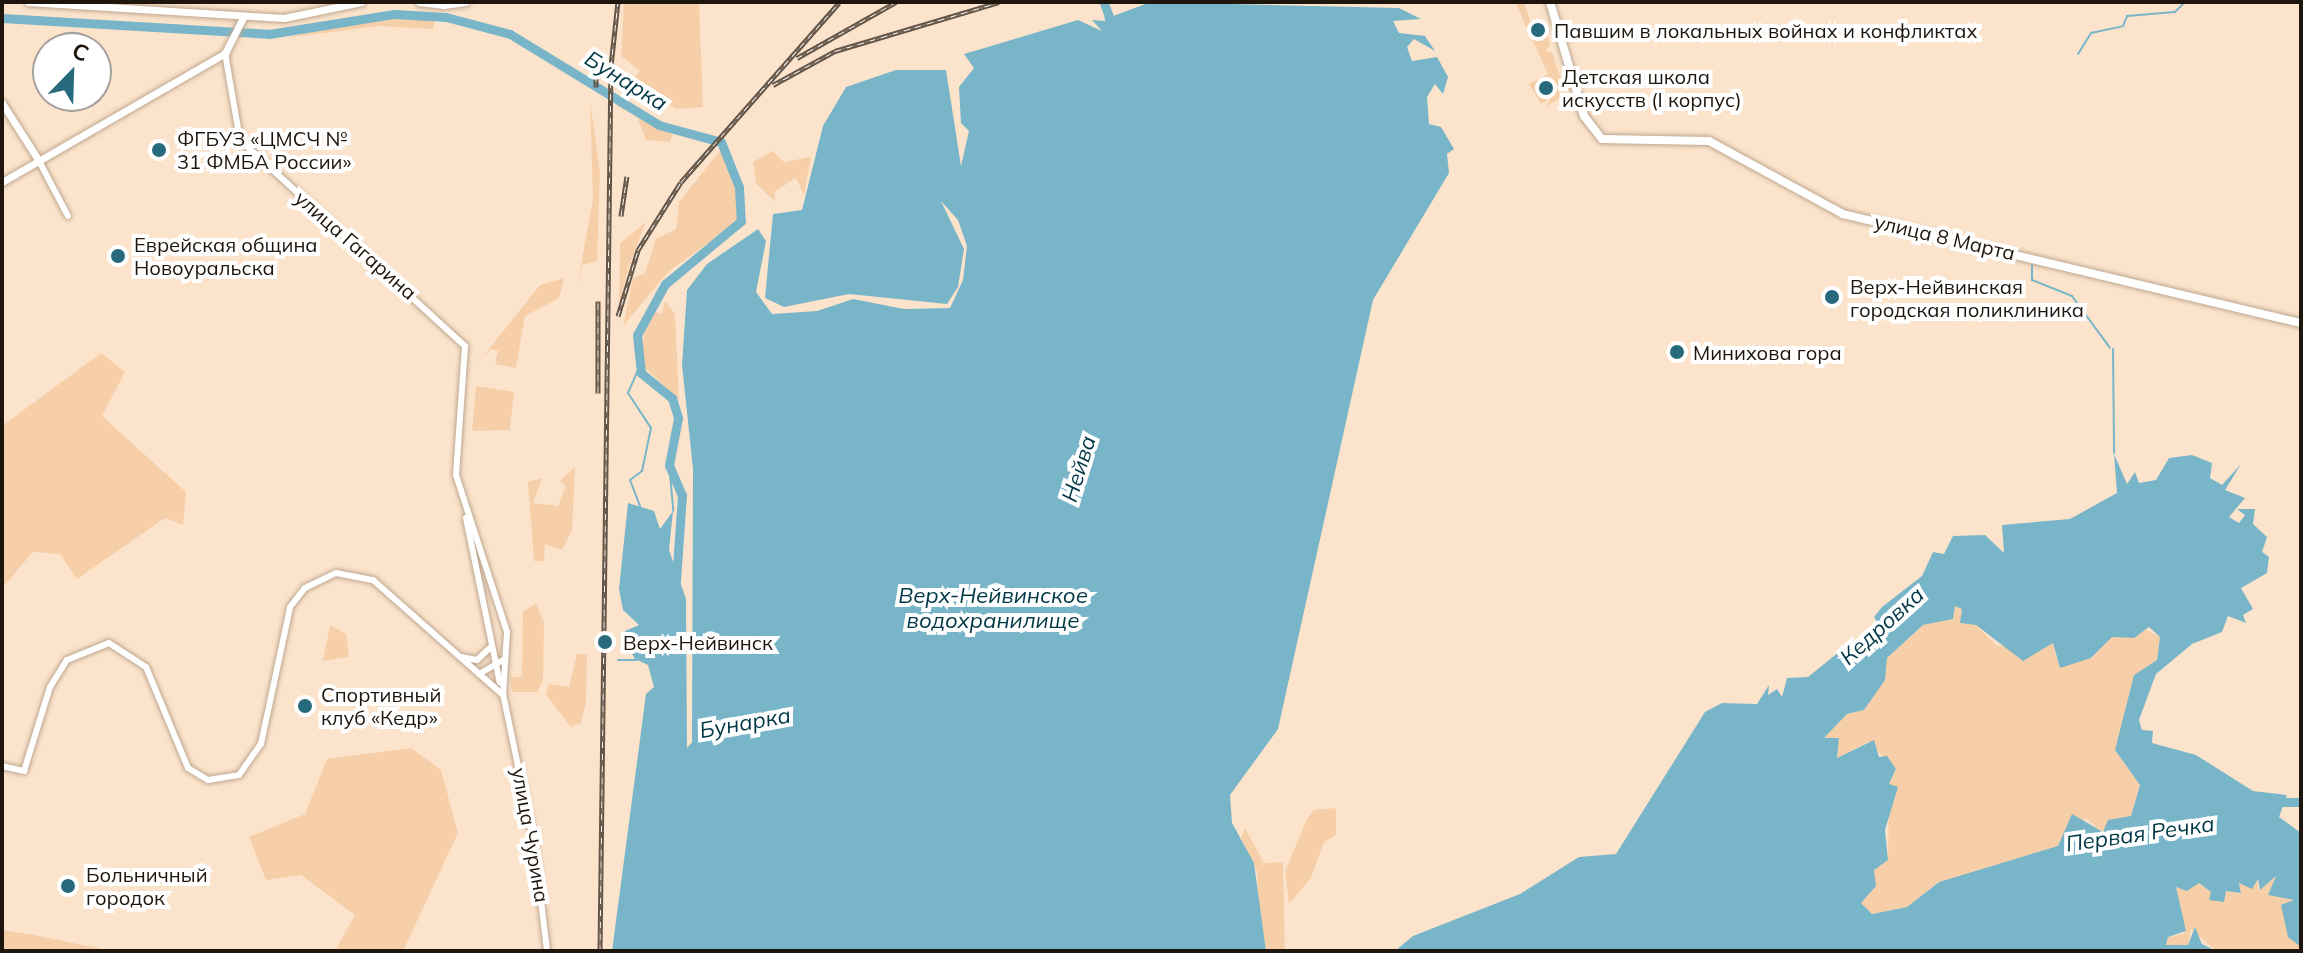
<!DOCTYPE html>
<html>
<head>
<meta charset="utf-8">
<style>
  body { margin:0 }
  #map { position:relative; width:2303px; height:953px; overflow:hidden; background:#fce4cc; font-family:Mulish,sans-serif }
  div>[style] { position:absolute }
  .green>* { inset:0; background:#f6cfa9 }
  .water>* { inset:0; background:#79b5c9 }
  .stream>* { height:2px; margin:-1px; padding:0 1px; transform-origin:1px; border-radius:1px; background:#79b5c9 }
  .river>* { height:9px; margin:-4.5px; padding:0 4.5px; transform-origin:4.5px; border-radius:4.5px; background:#79b5c9 }
  .roads { filter:drop-shadow(0 0 2px #bea790) drop-shadow(0 0 2px #bea790) }
  .tertiary>* { height:6px; margin:-3px; padding:0 3px; transform-origin:3px; border-radius:3px; background:#fff }
  .secondary>* { height:7px; margin:-3.5px; padding:0 3.5px; transform-origin:3.5px; border-radius:3.5px; background:#fff }
  .primary>* { height:8px; margin:-4px; padding:0 4px; transform-origin:4px; border-radius:4px; background:#fff }
  .rail>* { height:5px; margin-top:-2.5px; transform-origin:0; background:repeating-linear-gradient(90deg,#fff 0 6px,#635648 0 12px); box-sizing:border-box; border-block:2px solid #635648 }
  .dots>* { width:22px; height:22px; translate:-50% -50%; box-sizing:border-box; border:4px solid #fff; border-radius:50% }
  span { translate:-50% -50%; white-space:nowrap; text-align:center; line-height:1.15; -webkit-text-stroke:8px #fff; paint-order:stroke }
  .poi-label { font-size:20px; color:#1e160d }
  .left { translate:0 -50%; text-align:left }
  .street-label { font-size:20px; color:#1e160d }
  .water-label { font-size:22px; color:#003846; font-style:italic }
  .frame { position:absolute; inset:0; border:4px solid #1e160d; pointer-events:none }
  .north { position:absolute; left:32px; top:32px; width:80px; height:80px; box-sizing:border-box; background:#fff; border:2px solid #a5a29e; border-radius:50%; rotate:23deg; font-size:22px; font-weight:700; line-height:32px; text-align:center; color:#1e160d }
  .north::after { content:''; display:block; margin:auto; width:28px; height:36px; background:#286a7d; clip-path:polygon(50% 0,100% 100%,50% 72%,0 100%) }
</style>
</head>
<body>
<div id="map">
  <div class="green">
    <i style="clip-path:polygon(624px 2px,699px 2px,703px 107px,676px 109px,631px 81px,640px 71px,621px 56px)"></i>
    <i style="clip-path:polygon(1515px 2px,1524px 2px,1532px 26px,1544px 21px,1550px 45px,1545px 51px,1552px 52px,1563px 85px,1561px 91px,1549px 74px,1562px 97px,1545px 107px,1556px 91px,1549px 80px,1538px 86px,1547px 101px,1541px 104px,1529px 84px,1548px 74px)"></i>
    <i style="clip-path:polygon(387px 15px,435px 18px,433px 29px,378px 26px,285px 38px)"></i>
    <i style="clip-path:polygon(590px 100px,600px 172px,597px 261px,582px 265px,576px 292px,593px 199px)"></i>
    <i style="clip-path:polygon(621px 102px,673px 132px,670px 142px,646px 140px,637px 116px,616px 106px)"></i>
    <i style="clip-path:polygon(722px 148px,736px 189px,737px 222px,668px 272px,623px 326px,633px 278px,645px 273px,656px 239px,676px 229px,679px 202px)"></i>
    <i style="clip-path:polygon(773px 151px,784px 162px,811px 157px,804px 195px,796px 178px,774px 192px,776px 202px,756px 184px,753px 162px)"></i>
    <i style="clip-path:polygon(646px 222px,629px 266px,619px 306px,620px 243px)"></i>
    <i style="clip-path:polygon(564px 278px,559px 298px,525px 316px,516px 368px,495px 364px,498px 351px,491px 349px,481px 359px,540px 285px)"></i>
    <i style="clip-path:polygon(660px 295px,655px 312px,662px 314px,665px 300px,675px 314px,679px 400px,642px 365px,644px 327px)"></i>
    <i style="clip-path:polygon(101px 353px,125px 372px,102px 416px,186px 492px,183px 525px,165px 518px,77px 579px,60px 554px,33px 552px,2px 588px,2px 426px)"></i>
    <i style="clip-path:polygon(476px 386px,514px 392px,510px 430px,472px 431px)"></i>
    <i style="clip-path:polygon(575px 467px,572px 530px,562px 550px,545px 544px,544px 561px,534px 561px,528px 482px,542px 478px,533px 503px,558px 506px,566px 486px,560px 481px)"></i>
    <i style="clip-path:polygon(536px 604px,544px 622px,543px 681px,537px 692px,512px 692px,510px 678px,522px 676px,523px 611px)"></i>
    <i style="clip-path:polygon(1955px 606px,1963px 609px,1960px 623px,1976px 625px,1997px 646px,2053px 643px,2057px 660px,2092px 658px,2111px 637px,2142px 628px,2160px 637px,2157px 660px,2136px 679px,2115px 750px,2140px 784px,2131px 816px,2103px 833px,2086px 818px,2058px 846px,1937px 883px,1907px 907px,1872px 914px,1861px 903px,1874px 870px,1888px 859px,1889px 784px,1896px 769px,1868px 742px,1837px 758px,1839px 739px,1824px 738px,1847px 714px,1864px 710px,1887px 658px,1923px 625px,1953px 619px)"></i>
    <i style="clip-path:polygon(330px 625px,346px 634px,349px 657px,323px 661px)"></i>
    <i style="clip-path:polygon(577px 654px,587px 654px,586px 703px,581px 723px,571px 727px,546px 695px,549px 684px,569px 687px)"></i>
    <i style="clip-path:polygon(411px 748px,441px 770px,458px 833px,403px 951px,335px 951px,355px 915px,301px 875px,266px 880px,249px 837px,305px 814px,327px 759px)"></i>
    <i style="clip-path:polygon(1336px 808px,1336px 835px,1324px 842px,1311px 878px,1289px 904px,1285px 871px,1307px 819px,1314px 810px)"></i>
    <i style="clip-path:polygon(1245px 828px,1264px 863px,1283px 862px,1285px 951px,1267px 951px,1260px 935px,1257px 871px,1241px 838px)"></i>
    <i style="clip-path:polygon(2276px 876px,2269px 894px,2294px 900px,2282px 906px,2301px 951px,2216px 951px,2191px 929px,2188px 945px,2166px 945px,2168px 937px,2184px 934px,2176px 886px,2199px 883px,2224px 901px,2226px 891px,2241px 893px,2239px 883px,2253px 888px,2258px 879px,2258px 889px)"></i>
    <i style="clip-path:polygon(2px 930px,34px 935px,112px 951px,2px 951px)"></i>
  </div>
  <div class="water">
    <i style="clip-path:polygon(1151px 2px,1399px 8px,1421px 19px,1393px 21px,1399px 33px,1425px 36px,1435px 51px,1414px 39px,1407px 47px,1412px 61px,1437px 57px,1448px 77px,1443px 94px,1435px 84px,1427px 97px,1429px 124px,1441px 127px,1454px 149px,1447px 154px,1449px 173px,1373px 300px,1278px 729px,1230px 795px,1232px 823px,1254px 863px,1266px 951px,612px 951px,646px 694px,654px 687px,648px 665px,635px 659px,626px 643px,625px 631px,639px 625px,623px 610px,619px 589px,628px 503px,654px 511px,660px 529px,673px 511px,669px 550px,686px 599px,687px 748px,692px 742px,693px 469px,682px 365px,687px 290px,707px 264px,758px 229px,766px 241px,756px 292px,772px 314px,817px 311px,853px 299px,904px 309px,950px 308px,963px 280px,967px 246px,958px 220px,941px 201px,964px 249px,958px 287px,947px 304px,849px 294px,784px 307px,765px 298px,773px 214px,802px 210px,823px 126px,846px 87px,896px 70px,946px 70px,961px 166px,969px 131px,961px 123px,959px 87px,974px 68px,964px 54px,1078px 20px,1102px 31px,1092px 20px,1105px 21px,1104px 12px,1113px 16px)"></i>
    <i style="clip-path:polygon(evenodd,2114px 454px,2127px 484px,2135px 472px,2139px 483px,2156px 480px,2169px 458px,2192px 455px,2212px 463px,2210px 478px,2222px 485px,2241px 464px,2225px 490px,2245px 498px,2229px 517px,2239px 523px,2245px 515px,2237px 509px,2255px 509px,2253px 524px,2267px 537px,2262px 552px,2269px 557px,2267px 573px,2241px 588px,2253px 609px,2243px 615px,2246px 623px,2228px 616px,2222px 632px,2192px 644px,2156px 674px,2139px 720px,2142px 730px,2153px 731px,2152px 743px,2196px 755px,2253px 791px,2287px 795px,2279px 817px,2301px 833px,2301px 947px,2288px 937px,2281px 905px,2294px 900px,2268px 895px,2276px 876px,2260px 890px,2258px 879px,2252px 889px,2239px 883px,2241px 893px,2226px 891px,2224px 902px,2209px 900px,2211px 892px,2199px 883px,2187px 891px,2176px 887px,2186px 931px,2168px 937px,2166px 945px,2188px 945px,2195px 927px,2202px 944px,2216px 951px,1395px 951px,1413px 936px,1520px 894px,1579px 857px,1616px 854px,1705px 712px,1722px 703px,1757px 704px,1769px 685px,1768px 695px,1777px 689px,1782px 697px,1787px 678px,1808px 677px,1844px 648px,1864px 644px,1881px 628px,1874px 617px,1882px 607px,1922px 576px,1933px 552px,1944px 554px,1953px 536px,1985px 535px,2004px 553px,2002px 525px,2070px 519px,2117px 493px,2114px 454px,1955px 606px,1962px 609px,1960px 623px,1976px 625px,2023px 661px,2053px 643px,2060px 668px,2091px 658px,2112px 637px,2134px 638px,2149px 627px,2160px 637px,2157px 660px,2134px 675px,2115px 750px,2140px 785px,2131px 816px,2108px 820px,2103px 832px,2072px 814px,2058px 846px,1939px 882px,1907px 907px,1872px 914px,1861px 903px,1876px 886px,1874px 870px,1888px 860px,1885px 830px,1898px 787px,1889px 784px,1896px 769px,1887px 756px,1879px 757px,1874px 740px,1837px 758px,1839px 738px,1824px 738px,1847px 714px,1864px 710px,1885px 680px,1887px 658px,1923px 625px,1953px 619px,1955px 606px)"></i>
  </div>
  <div class="stream">
    <i style="left:2078px;top:54px;width:25px;rotate:-58deg"></i>
    <i style="left:2091px;top:33px;width:33px;rotate:-12deg"></i>
    <i style="left:2123px;top:26px;width:11px;rotate:-68deg"></i>
    <i style="left:2127px;top:16px;width:48px;rotate:-4.8deg"></i>
    <i style="left:2175px;top:12px;width:14px;rotate:-45deg"></i>
    <i style="left:2032px;top:265px;width:15px;rotate:90deg"></i>
    <i style="left:2032px;top:280px;width:43px;rotate:21.8deg"></i>
    <i style="left:2072px;top:296px;width:64px;rotate:53.8deg"></i>
    <i style="left:2113px;top:349px;width:104px;rotate:89.4deg"></i>
    <i style="left:639px;top:368px;width:27px;rotate:114deg"></i>
    <i style="left:628px;top:393px;width:42px;rotate:56.7deg"></i>
    <i style="left:651px;top:428px;width:44px;rotate:101.8deg"></i>
    <i style="left:642px;top:471px;width:15px;rotate:143deg"></i>
    <i style="left:630px;top:480px;width:28px;rotate:69deg"></i>
    <i style="left:670px;top:473px;width:38px;rotate:85deg"></i>
    <i style="left:618px;top:660px;width:19px"></i>
  </div>
  <div class="river">
    <i style="left:1104px;top:3px;width:20px;rotate:70deg"></i>
    <i style="left:2px;top:18px;width:267px;rotate:3.4deg"></i>
    <i style="left:269px;top:34px;width:127px;rotate:-9.1deg"></i>
    <i style="left:394px;top:14px;width:52px;rotate:3.3deg"></i>
    <i style="left:446px;top:17px;width:66px;rotate:14.9deg"></i>
    <i style="left:510px;top:34px;width:175px;rotate:31.4deg"></i>
    <i style="left:659px;top:125px;width:64px;rotate:15.3deg"></i>
    <i style="left:721px;top:142px;width:48px;rotate:68.2deg"></i>
    <i style="left:739px;top:187px;width:34px;rotate:87deg"></i>
    <i style="left:741px;top:221px;width:99px;rotate:140.3deg"></i>
    <i style="left:665px;top:284px;width:58px;rotate:118.8deg"></i>
    <i style="left:637px;top:335px;width:38px;rotate:84deg"></i>
    <i style="left:641px;top:373px;width:40px;rotate:39deg"></i>
    <i style="left:672px;top:398px;width:21px;rotate:73deg"></i>
    <i style="left:678px;top:418px;width:48px;rotate:100.8deg"></i>
    <i style="left:669px;top:465px;width:33px;rotate:67deg"></i>
    <i style="left:682px;top:495px;width:86px;rotate:94deg"></i>
    <i style="left:2278px;top:802px;width:23px"></i>
  </div>
  <div class="roads">
    <div class="tertiary">
      <i style="left:225px;top:53px;width:88px;rotate:80.2deg"></i>
      <i style="left:240px;top:140px;width:305px;rotate:42.5deg"></i>
      <i style="left:465px;top:346px;width:129px;rotate:94deg"></i>
      <i style="left:456px;top:475px;width:165px;rotate:72deg"></i>
      <i style="left:507px;top:632px;width:63px;rotate:93.6deg"></i>
      <i style="left:39px;top:161px;width:62px;rotate:62.2deg"></i>
      <i style="left:466px;top:518px;width:168px;rotate:78.4deg"></i>
      <i style="left:461px;top:657px;width:16px;rotate:11deg"></i>
      <i style="left:477px;top:660px;width:19px;rotate:-43deg"></i>
      <i style="left:479px;top:674px;width:30px;rotate:-30deg"></i>
      <i style="left:503px;top:694px;width:152px;rotate:78.2deg"></i>
      <i style="left:534px;top:843px;width:109px;rotate:83.1deg"></i>
      <i style="left:2px;top:766px;width:23px;rotate:13deg"></i>
      <i style="left:24px;top:771px;width:88px;rotate:-72.8deg"></i>
      <i style="left:50px;top:687px;width:32px;rotate:-58deg"></i>
      <i style="left:67px;top:660px;width:45px;rotate:-22deg"></i>
      <i style="left:109px;top:643px;width:44px;rotate:33deg"></i>
      <i style="left:146px;top:667px;width:109px;rotate:67.4deg"></i>
      <i style="left:188px;top:768px;width:23px;rotate:31deg"></i>
      <i style="left:208px;top:780px;width:31px;rotate:-9deg"></i>
      <i style="left:239px;top:775px;width:38px;rotate:-55deg"></i>
      <i style="left:261px;top:744px;width:140px;rotate:-78deg"></i>
      <i style="left:290px;top:607px;width:24px;rotate:-52deg"></i>
      <i style="left:305px;top:588px;width:34px;rotate:-26deg"></i>
      <i style="left:336px;top:573px;width:38px;rotate:11deg"></i>
      <i style="left:373px;top:580px;width:174px;rotate:41.5deg"></i>
    </div>
    <div class="secondary">
      <i style="left:28px;top:2px;width:256px;rotate:3.6deg"></i>
      <i style="left:284px;top:18px;width:79px;rotate:-11.7deg"></i>
      <i style="left:419px;top:2px;width:25px;rotate:7deg"></i>
      <i style="left:2px;top:103px;width:69px;rotate:57.5deg"></i>
      <i style="left:2px;top:182px;width:258px;rotate:-30deg"></i>
      <i style="left:225px;top:53px;width:39px;rotate:-63deg"></i>
    </div>
    <div class="primary">
      <i style="left:1550px;top:2px;width:119px;rotate:73.4deg"></i>
      <i style="left:1584px;top:116px;width:29px;rotate:52deg"></i>
      <i style="left:1602px;top:139px;width:107px;rotate:1.1deg"></i>
      <i style="left:1709px;top:141px;width:153px;rotate:28.6deg"></i>
      <i style="left:1843px;top:214px;width:471px;rotate:13.4deg"></i>
      <i style="left:444px;top:5px;width:22px;rotate:-8deg"></i>
    </div>
  </div>
  <div class="rail">
    <i style="left:797px;top:58px;width:114px;rotate:-29.5deg"></i>
    <i style="left:596px;top:75px;width:12px;rotate:90deg"></i>
    <i style="left:773px;top:85px;width:71px;rotate:-28.7deg"></i>
    <i style="left:835px;top:51px;width:171px;rotate:-16.6deg"></i>
    <i style="left:621px;top:216px;width:40px;rotate:-81.5deg"></i>
    <i style="left:618px;top:316px;width:69px;rotate:-73.1deg"></i>
    <i style="left:638px;top:250px;width:80px;rotate:-57.7deg"></i>
    <i style="left:681px;top:182px;width:239px;rotate:-48.6deg"></i>
    <i style="left:598px;top:393px;width:92px;rotate:-90deg"></i>
    <i style="left:600px;top:951px;width:885px;rotate:-89.29deg"></i>
    <i style="left:611px;top:66px;width:64px;rotate:-83.8deg"></i>
  </div>
  <div class="dots">
    <i style="left:1538px;top:30px;background:#286a7d"></i>
    <i style="left:1546px;top:88px;background:#286a7d"></i>
    <i style="left:159px;top:150px;background:#286a7d"></i>
    <i style="left:118px;top:256px;background:#286a7d"></i>
    <i style="left:1832px;top:297px;background:#286a7d"></i>
    <i style="left:1677px;top:352px;background:#286a7d"></i>
    <i style="left:605px;top:642px;background:#286a7d"></i>
    <i style="left:305px;top:706px;background:#286a7d"></i>
    <i style="left:68px;top:886px;background:#286a7d"></i>
  </div>
  <div class="poi-label">
    <span class="left" style="left:1554px;top:30px">Павшим в локальных войнах и конфликтах</span>
    <span class="left" style="left:1562px;top:88px">Детская школа<br>искусств (I корпус)</span>
    <span class="left" style="left:177px;top:150px">ФГБУЗ «ЦМСЧ №<br>31 ФМБА России»</span>
    <span class="left" style="left:134px;top:256px">Еврейская община<br>Новоуральска</span>
    <span class="left" style="left:1850px;top:298px">Верх-Нейвинская<br>городская поликлиника</span>
    <span class="left" style="left:1693px;top:352px">Минихова гора</span>
    <span class="left" style="left:623px;top:642px">Верх-Нейвинск</span>
    <span class="left" style="left:321px;top:706px">Спортивный<br>клуб «Кедр»</span>
    <span class="left" style="left:86px;top:886px">Больничный<br>городок</span>
  </div>
  <div class="street-label">
    <span style="left:1945px;top:237px;rotate:13deg">улица 8 Марта</span>
    <span style="left:356px;top:245px;rotate:41deg">улица Гагарина</span>
    <span style="left:531px;top:835px;rotate:80deg">улица Чурина</span>
  </div>
  <div class="water-label">
    <span style="left:626px;top:81px;rotate:32deg">Бунарка</span>
    <span style="left:1079px;top:469px;rotate:-73deg">Нейва</span>
    <span style="left:993px;top:608px">Верх-Нейвинское<br>водохранилище</span>
    <span style="left:1882px;top:626px;rotate:-42deg">Кедровка</span>
    <span style="left:745px;top:723px;rotate:-10deg">Бунарка</span>
    <span style="left:2140px;top:834px;rotate:-8deg">Первая Речка</span>
  </div>
  <div class="frame"></div>
  <div class="north">С</div>
</div>
</body>
</html>
